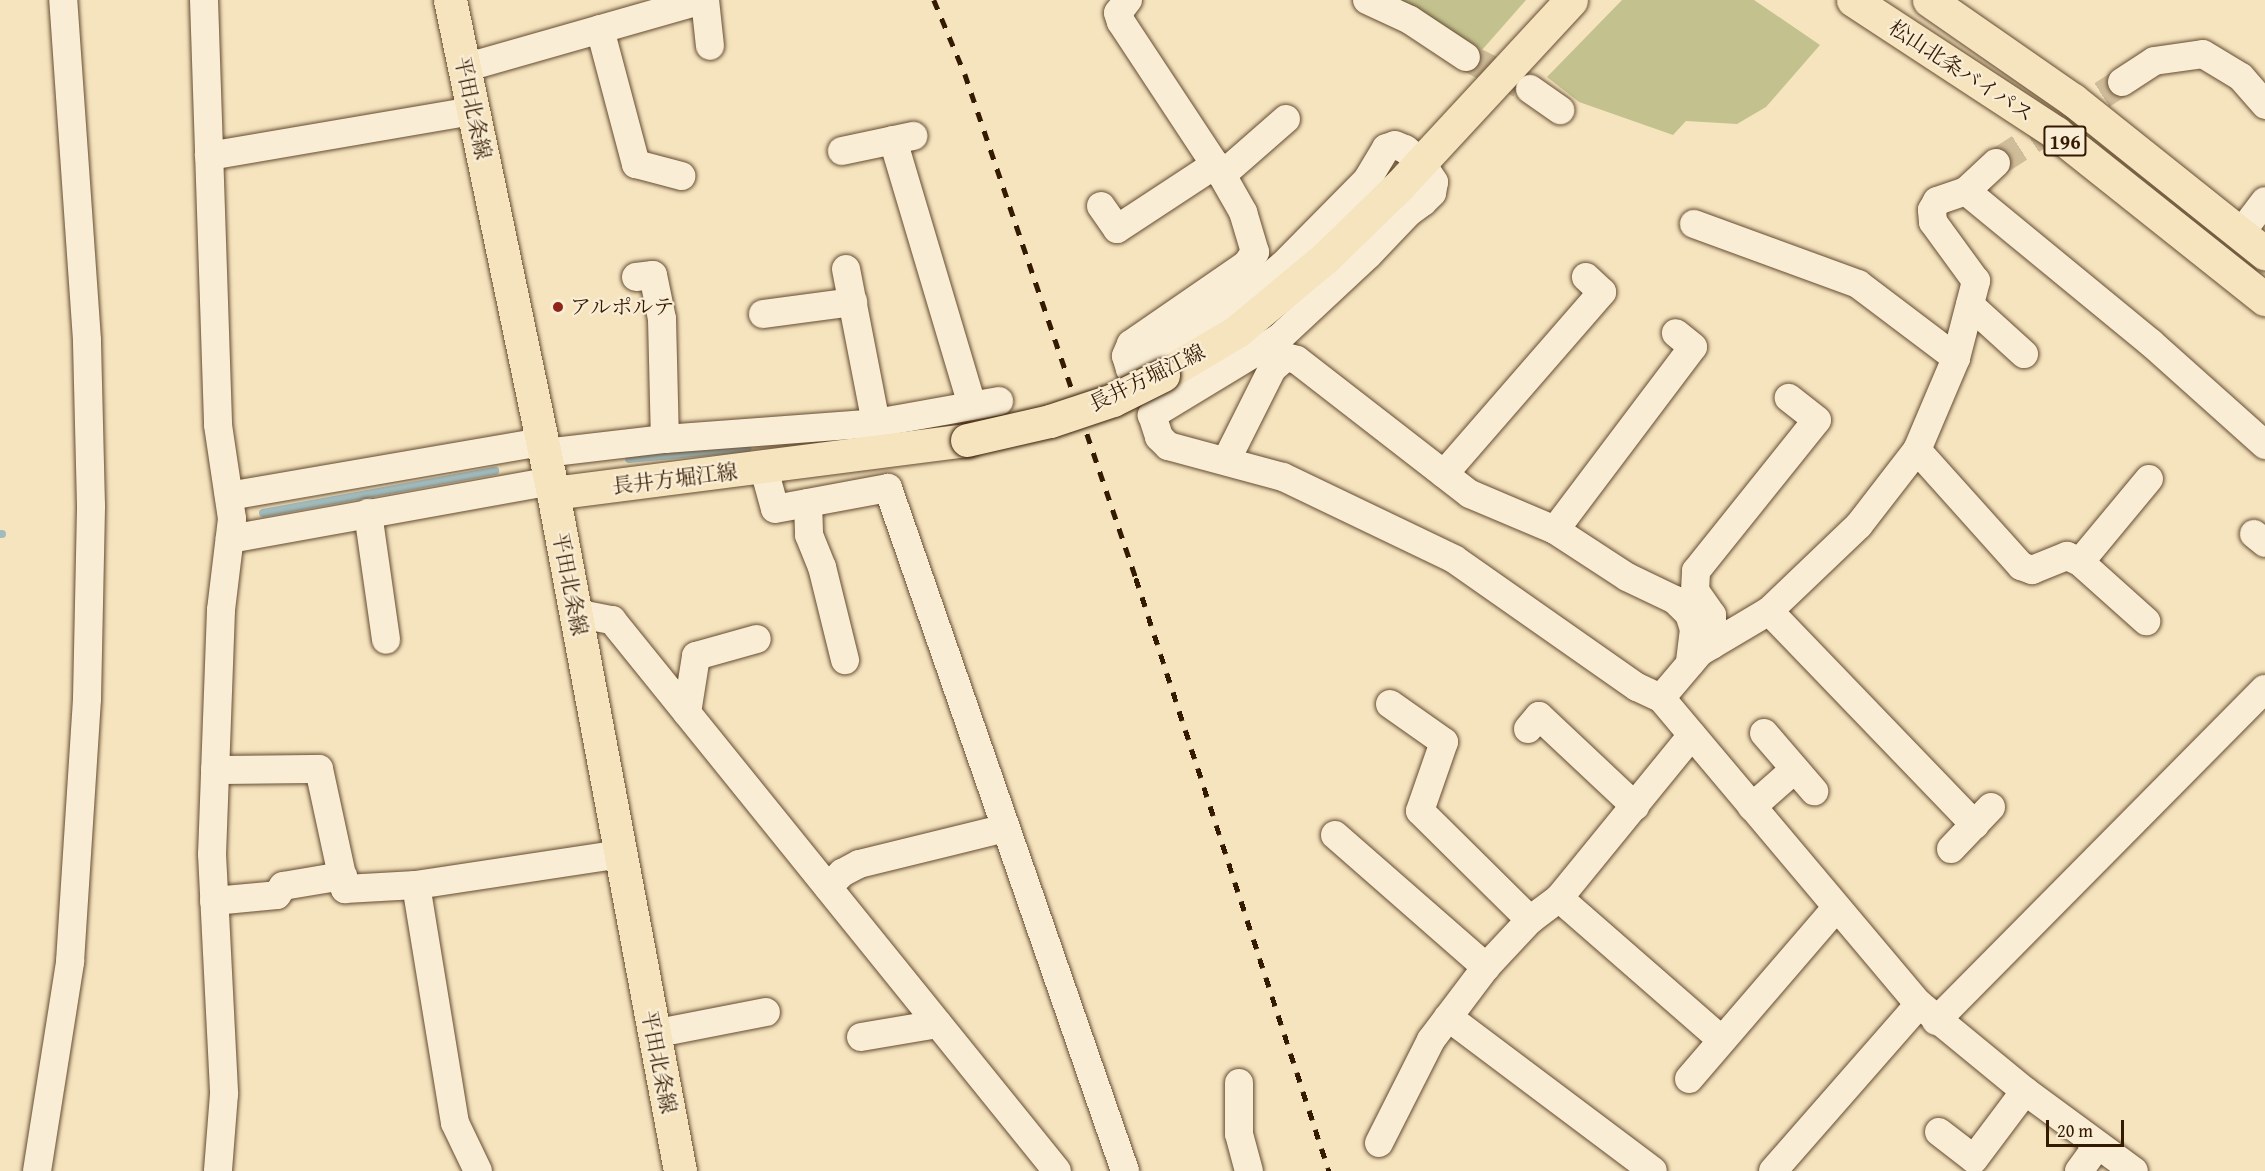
<!DOCTYPE html>
<html>
<head>
<meta charset="utf-8">
<style>
  body { margin:0 }
  #map { position:relative; width:2265px; height:1171px; overflow:hidden; background:#f6e4bf; font-family:"Gentium Book Plus","Noto Serif JP",serif }
  div>[style] { position:absolute }
  .green>* { inset:0; background:#c3c28e }
  .stream>* { height:8px; margin:-4px; padding:0 4px; transform-origin:4px; border-radius:4px; background:#a2bcbd }
  .minor-tunnel>* { height:28px; margin-top:-14px; transform-origin:0; background:repeating-linear-gradient(90deg,#cfbc99 0 28px,transparent 0 42px) }
  .roads { filter:drop-shadow(0 0 2px #654c31) drop-shadow(0 0 2px #654c31) }
  .minor>* { height:28px; margin:-14px; padding:0 14px; transform-origin:14px; border-radius:14px; background:#f9edd5 }
  .major>* { height:33px; margin:-16.5px; padding:0 16.5px; transform-origin:16.5px; border-radius:16.5px; background:#f6e4bf }
  .highway>* { height:33px; margin:-16.5px; padding:0 16.5px; transform-origin:16.5px; border-radius:16.5px; background:#f6e4bf }
  .rail>* { height:4.5px; margin-top:-2.25px; transform-origin:0; background:repeating-linear-gradient(90deg,#351a02 0 10px,transparent 0 20px) }
  .bridges { filter:drop-shadow(0 0 2px #351a02) drop-shadow(0 0 2px #351a02) }
  .major-bridge>* { height:33px; margin:-16.5px; padding:0 16.5px; transform-origin:16.5px; border-radius:16.5px; background:#f6e4bf }
  .dots>* { width:16px; height:16px; translate:-50% -50%; box-sizing:border-box; border:3px solid #f9edd5; border-radius:50% }
  span { translate:-50% -50%; white-space:nowrap; text-align:center; line-height:1.15; -webkit-text-stroke:4.5px #f9edd5; paint-order:stroke }
  .shield-label span { padding:2px 4px; background:#f9edd5; border:2px solid; border-radius:4px; -webkit-text-stroke-width:0 }
  .shield-label { font-size:20px; color:#351a02; font-weight:700 }
  .street-label { font-size:21px; color:#351a02 }
  .poi-label { font-size:21px; color:#351a02 }
  .left { translate:0 -50%; text-align:left }
  .scale { position:absolute; left:2046px; top:1120px; width:78px; height:27px; box-sizing:border-box; border:3px solid #351a02; border-top:0; padding-left:8px; font-size:18px; line-height:21px; white-space:nowrap; color:#351a02; -webkit-text-stroke:4px #f9edd5; paint-order:stroke }
</style>
</head>
<body>
<div id="map">
  <div class="green">
    <i style="clip-path:polygon(1383px 0,1526px 0,1482px 50px)"></i>
    <i style="clip-path:polygon(1622px 0,1754px 0,1820px 45px,1766px 107px,1737px 124px,1686px 121px,1673px 135px,1579px 102px,1547px 77px)"></i>
  </div>
  <div class="stream">
    <i style="left:629px;top:459px;width:119px;rotate:-5.3deg"></i>
    <i style="left:263px;top:513px;width:236px;rotate:-10.3deg"></i>
    <i style="left:0;top:534px;width:2px"></i>
  </div>
  <div class="minor-tunnel">
    <i style="left:1466px;top:57px;width:60px;rotate:26.6deg"></i>
    <i style="left:1996px;top:163px;width:150px;rotate:-32.7deg"></i>
  </div>
  <div class="roads">
    <div class="minor">
      <i style="left:204px;top:0;width:425px;rotate:88.1deg"></i>
      <i style="left:218px;top:425px;width:95px;rotate:81.5deg"></i>
      <i style="left:232px;top:519px;width:92px;rotate:96.9deg"></i>
      <i style="left:221px;top:610px;width:244px;rotate:92.1deg"></i>
      <i style="left:212px;top:854px;width:240px;rotate:87.1deg"></i>
      <i style="left:224px;top:1094px;width:77px;rotate:94.5deg"></i>
      <i style="left:705px;top:0;width:46px;rotate:83.8deg"></i>
      <i style="left:1128px;top:0;width:16px;rotate:128deg"></i>
      <i style="left:1118px;top:13px;width:9px;rotate:72deg"></i>
      <i style="left:1121px;top:22px;width:183px;rotate:56.6deg"></i>
      <i style="left:1222px;top:175px;width:43px;rotate:60.4deg"></i>
      <i style="left:1243px;top:212px;width:42px;rotate:73.3deg"></i>
      <i style="left:1255px;top:252px;width:14px;rotate:124deg"></i>
      <i style="left:1247px;top:264px;width:141px;rotate:145.4deg"></i>
      <i style="left:1131px;top:344px;width:13px;rotate:113deg"></i>
      <i style="left:1126px;top:356px;width:14px;rotate:73deg"></i>
      <i style="left:1130px;top:369px;width:119px;rotate:-31.3deg"></i>
      <i style="left:1232px;top:307px;width:66px;rotate:-39.5deg"></i>
      <i style="left:1283px;top:265px;width:120px;rotate:-45.3deg"></i>
      <i style="left:1367px;top:180px;width:37px;rotate:-59deg"></i>
      <i style="left:1386px;top:148px;width:9px;rotate:-18deg"></i>
      <i style="left:1395px;top:145px;width:11px;rotate:22deg"></i>
      <i style="left:1405px;top:149px;width:21px;rotate:39deg"></i>
      <i style="left:1421px;top:162px;width:24px;rotate:57deg"></i>
      <i style="left:1434px;top:182px;width:11px;rotate:100deg"></i>
      <i style="left:1432px;top:193px;width:13px;rotate:135deg"></i>
      <i style="left:1423px;top:202px;width:19px;rotate:144deg"></i>
      <i style="left:1408px;top:213px;width:58px;rotate:133.6deg"></i>
      <i style="left:1368px;top:255px;width:122px;rotate:137deg"></i>
      <i style="left:1279px;top:338px;width:149px;rotate:148.8deg"></i>
      <i style="left:1152px;top:415px;width:23px;rotate:72deg"></i>
      <i style="left:1159px;top:437px;width:13px;rotate:45deg"></i>
      <i style="left:1168px;top:446px;width:119px;rotate:15.1deg"></i>
      <i style="left:1283px;top:477px;width:190px;rotate:25.6deg"></i>
      <i style="left:1454px;top:559px;width:223px;rotate:35deg"></i>
      <i style="left:1637px;top:687px;width:26px;rotate:25deg"></i>
      <i style="left:1661px;top:698px;width:400px;rotate:49.9deg"></i>
      <i style="left:1919px;top:1004px;width:137px;rotate:39.4deg"></i>
      <i style="left:2025px;top:1091px;width:135px;rotate:36.3deg"></i>
      <i style="left:1367px;top:0;width:47px;rotate:24.9deg"></i>
      <i style="left:1410px;top:20px;width:67px;rotate:33.5deg"></i>
      <i style="left:600px;top:29px;width:140px;rotate:75.1deg"></i>
      <i style="left:636px;top:164px;width:47px;rotate:14.9deg"></i>
      <i style="left:464px;top:68px;width:248px;rotate:-15.9deg"></i>
      <i style="left:2122px;top:82px;width:38px;rotate:-33deg"></i>
      <i style="left:2154px;top:61px;width:49px;rotate:-8.1deg"></i>
      <i style="left:2203px;top:54px;width:44px;rotate:31.2deg"></i>
      <i style="left:2241px;top:77px;width:37px;rotate:49deg"></i>
      <i style="left:1530px;top:89px;width:37px;rotate:35deg"></i>
      <i style="left:893px;top:140px;width:277px;rotate:73.4deg"></i>
      <i style="left:842px;top:151px;width:73px;rotate:-11.9deg"></i>
      <i style="left:209px;top:156px;width:268px;rotate:-9.7deg"></i>
      <i style="left:1222px;top:175px;width:85px;rotate:-41.2deg"></i>
      <i style="left:1966px;top:191px;width:239px;rotate:39.4deg"></i>
      <i style="left:2151px;top:343px;width:153px;rotate:41.8deg"></i>
      <i style="left:1101px;top:206px;width:28px;rotate:55deg"></i>
      <i style="left:1117px;top:229px;width:118px;rotate:-33.3deg"></i>
      <i style="left:1694px;top:224px;width:175px;rotate:20.1deg"></i>
      <i style="left:1858px;top:284px;width:123px;rotate:37.1deg"></i>
      <i style="left:2240px;top:234px;width:41px;rotate:-52.9deg"></i>
      <i style="left:846px;top:269px;width:157px;rotate:79deg"></i>
      <i style="left:636px;top:277px;width:17px;rotate:-7deg"></i>
      <i style="left:653px;top:275px;width:45px;rotate:78.4deg"></i>
      <i style="left:662px;top:319px;width:120px;rotate:88.6deg"></i>
      <i style="left:1970px;top:305px;width:73px;rotate:42.2deg"></i>
      <i style="left:763px;top:314px;width:91px;rotate:-7.6deg"></i>
      <i style="left:1917px;top:450px;width:156px;rotate:48.1deg"></i>
      <i style="left:2021px;top:566px;width:12px;rotate:20deg"></i>
      <i style="left:2032px;top:570px;width:38px;rotate:-22deg"></i>
      <i style="left:2067px;top:556px;width:14px;rotate:25deg"></i>
      <i style="left:2080px;top:562px;width:89px;rotate:41.8deg"></i>
      <i style="left:545px;top:453px;width:121px;rotate:-6.7deg"></i>
      <i style="left:665px;top:439px;width:212px;rotate:-4.3deg"></i>
      <i style="left:876px;top:423px;width:125px;rotate:-10.1deg"></i>
      <i style="left:1226px;top:461px;width:103px;rotate:-63.4deg"></i>
      <i style="left:1272px;top:369px;width:18px;rotate:-41deg"></i>
      <i style="left:1286px;top:357px;width:11px;rotate:15deg"></i>
      <i style="left:1297px;top:360px;width:219px;rotate:37.8deg"></i>
      <i style="left:1470px;top:494px;width:92px;rotate:23deg"></i>
      <i style="left:1555px;top:530px;width:86px;rotate:33.1deg"></i>
      <i style="left:1627px;top:577px;width:53px;rotate:25.6deg"></i>
      <i style="left:1675px;top:600px;width:20px;rotate:45deg"></i>
      <i style="left:1689px;top:614px;width:16px;rotate:72deg"></i>
      <i style="left:1694px;top:629px;width:35px;rotate:97deg"></i>
      <i style="left:764px;top:469px;width:41px;rotate:74.6deg"></i>
      <i style="left:775px;top:509px;width:115px;rotate:-10.5deg"></i>
      <i style="left:888px;top:488px;width:723px;rotate:70.86deg"></i>
      <i style="left:1444px;top:474px;width:241px;rotate:-49deg"></i>
      <i style="left:1602px;top:292px;width:22px;rotate:-137deg"></i>
      <i style="left:229px;top:496px;width:319px;rotate:-9.8deg"></i>
      <i style="left:808px;top:503px;width:32px;rotate:88deg"></i>
      <i style="left:809px;top:535px;width:35px;rotate:68deg"></i>
      <i style="left:822px;top:567px;width:96px;rotate:76.1deg"></i>
      <i style="left:368px;top:513px;width:128px;rotate:81.9deg"></i>
      <i style="left:1555px;top:530px;width:229px;rotate:-53deg"></i>
      <i style="left:1693px;top:347px;width:22px;rotate:-141deg"></i>
      <i style="left:2254px;top:534px;width:14px;rotate:39deg"></i>
      <i style="left:230px;top:539px;width:326px;rotate:-10.2deg"></i>
      <i style="left:2080px;top:562px;width:108px;rotate:-50.3deg"></i>
      <i style="left:1769px;top:611px;width:297px;rotate:46.1deg"></i>
      <i style="left:575px;top:613px;width:38px;rotate:11deg"></i>
      <i style="left:612px;top:620px;width:708px;rotate:51.07deg"></i>
      <i style="left:1712px;top:645px;width:30px;rotate:-90deg"></i>
      <i style="left:1712px;top:615px;width:29px;rotate:-125deg"></i>
      <i style="left:1695px;top:591px;width:20px;rotate:-87deg"></i>
      <i style="left:1696px;top:571px;width:193px;rotate:-51.3deg"></i>
      <i style="left:1817px;top:420px;width:36px;rotate:-142deg"></i>
      <i style="left:1661px;top:698px;width:60px;rotate:-49.7deg"></i>
      <i style="left:1700px;top:652px;width:80px;rotate:-30.7deg"></i>
      <i style="left:1769px;top:611px;width:124px;rotate:-43.7deg"></i>
      <i style="left:1859px;top:525px;width:95px;rotate:-52.3deg"></i>
      <i style="left:1917px;top:450px;width:100px;rotate:-67deg"></i>
      <i style="left:1956px;top:358px;width:80px;rotate:-75.4deg"></i>
      <i style="left:1976px;top:281px;width:73px;rotate:-126.1deg"></i>
      <i style="left:1933px;top:222px;width:12px;rotate:-95deg"></i>
      <i style="left:1932px;top:210px;width:10px;rotate:-61deg"></i>
      <i style="left:1937px;top:201px;width:31px;rotate:-19deg"></i>
      <i style="left:1966px;top:191px;width:41px;rotate:-43deg"></i>
      <i style="left:1390px;top:704px;width:66px;rotate:35.1deg"></i>
      <i style="left:1444px;top:742px;width:73px;rotate:109.2deg"></i>
      <i style="left:1420px;top:811px;width:155px;rotate:44.7deg"></i>
      <i style="left:1530px;top:920px;width:36px;rotate:-37deg"></i>
      <i style="left:687px;top:713px;width:58px;rotate:-81deg"></i>
      <i style="left:696px;top:656px;width:63px;rotate:-15.6deg"></i>
      <i style="left:1528px;top:729px;width:17px;rotate:-50deg"></i>
      <i style="left:1539px;top:716px;width:132px;rotate:43.2deg"></i>
      <i style="left:1764px;top:733px;width:77px;rotate:49.2deg"></i>
      <i style="left:1692px;top:735px;width:210px;rotate:129.2deg"></i>
      <i style="left:1559px;top:898px;width:216px;rotate:41.1deg"></i>
      <i style="left:215px;top:770px;width:104px;rotate:-0.6deg"></i>
      <i style="left:319px;top:769px;width:123px;rotate:77.8deg"></i>
      <i style="left:345px;top:889px;width:71px;rotate:-3.2deg"></i>
      <i style="left:416px;top:885px;width:206px;rotate:-8.6deg"></i>
      <i style="left:1752px;top:807px;width:57px;rotate:-41.5deg"></i>
      <i style="left:1335px;top:835px;width:201px;rotate:41.2deg"></i>
      <i style="left:1951px;top:849px;width:58px;rotate:-46.4deg"></i>
      <i style="left:416px;top:885px;width:241px;rotate:80.7deg"></i>
      <i style="left:455px;top:1123px;width:53px;rotate:64.4deg"></i>
      <i style="left:828px;top:887px;width:20px;rotate:-45deg"></i>
      <i style="left:842px;top:873px;width:19px;rotate:-28deg"></i>
      <i style="left:859px;top:864px;width:151px;rotate:-13.8deg"></i>
      <i style="left:214px;top:901px;width:63px;rotate:-5.4deg"></i>
      <i style="left:277px;top:895px;width:11px;rotate:-56deg"></i>
      <i style="left:283px;top:886px;width:61px;rotate:-9.5deg"></i>
      <i style="left:1448px;top:1017px;width:256px;rotate:36.9deg"></i>
      <i style="left:1936px;top:1021px;width:467px;rotate:-45.3deg"></i>
      <i style="left:653px;top:1034px;width:115px;rotate:-11deg"></i>
      <i style="left:861px;top:1037px;width:78px;rotate:-9.6deg"></i>
      <i style="left:1689px;top:1079px;width:225px;rotate:-49.3deg"></i>
      <i style="left:1239px;top:1083px;width:51px;rotate:90deg"></i>
      <i style="left:1239px;top:1134px;width:38px;rotate:75deg"></i>
      <i style="left:1939px;top:1132px;width:44px;rotate:37.6deg"></i>
      <i style="left:1974px;top:1159px;width:85px;rotate:-53.1deg"></i>
      <i style="left:1379px;top:1143px;width:115px;rotate:-63.2deg"></i>
      <i style="left:1431px;top:1040px;width:91px;rotate:-53deg"></i>
      <i style="left:1486px;top:967px;width:64px;rotate:-46.9deg"></i>
      <i style="left:37px;top:1171px;width:212px;rotate:-81deg"></i>
      <i style="left:70px;top:962px;width:264px;rotate:-86.3deg"></i>
      <i style="left:87px;top:699px;width:193px;rotate:-88.8deg"></i>
      <i style="left:91px;top:506px;width:166px;rotate:-91.4deg"></i>
      <i style="left:87px;top:340px;width:341px;rotate:-94deg"></i>
      <i style="left:1773px;top:1171px;width:222px;rotate:-48.8deg"></i>
      <i style="left:2079px;top:1171px;width:32px;rotate:-54deg"></i>
    </div>
    <div class="major">
      <i style="left:450px;top:0;width:504px;rotate:78.2deg"></i>
      <i style="left:553px;top:493px;width:690px;rotate:79.39deg"></i>
      <i style="left:1163px;top:375px;width:85px;rotate:-30.5deg"></i>
      <i style="left:1236px;top:332px;width:117px;rotate:-39.8deg"></i>
      <i style="left:1326px;top:257px;width:102px;rotate:-44.2deg"></i>
      <i style="left:1399px;top:186px;width:253px;rotate:-47.2deg"></i>
      <i style="left:553px;top:493px;width:417px;rotate:-7.3deg"></i>
    </div>
    <div class="highway">
      <i style="left:1853px;top:0;width:243px;rotate:33.2deg"></i>
      <i style="left:2056px;top:133px;width:267px;rotate:38.5deg"></i>
      <i style="left:1929px;top:0;width:175px;rotate:34.8deg"></i>
      <i style="left:2073px;top:100px;width:246px;rotate:38.6deg"></i>
    </div>
  </div>
  <div class="rail">
    <i style="left:934px;top:0;width:80px;rotate:67.3deg"></i>
    <i style="left:965px;top:74px;width:532px;rotate:71.26deg"></i>
    <i style="left:1136px;top:578px;width:624px;rotate:71.97deg"></i>
  </div>
  <div class="bridges">
    <div class="major-bridge">
      <i style="left:967px;top:440px;width:85px;rotate:-12.9deg"></i>
      <i style="left:1050px;top:421px;width:66px;rotate:-18.4deg"></i>
      <i style="left:1113px;top:400px;width:56px;rotate:-26.6deg"></i>
    </div>
  </div>
  <div class="dots">
    <i style="left:558px;top:307px;background:#8f2418"></i>
  </div>
  <div class="shield-label">
    <span style="left:2065px;top:141px">196</span>
  </div>
  <div class="street-label">
    <span style="left:1961px;top:71px;rotate:33deg">松山北条バイパス</span>
    <span style="left:473px;top:108px;rotate:78deg">平田北条線</span>
    <span style="left:1147px;top:378px;rotate:-26deg">長井方堀江線</span>
    <span style="left:675px;top:479px;rotate:-7deg">長井方堀江線</span>
    <span style="left:570px;top:584px;rotate:79deg">平田北条線</span>
    <span style="left:659px;top:1062px;rotate:79deg">平田北条線</span>
  </div>
  <div class="poi-label">
    <span class="left" style="left:570px;top:307px">アルポルテ</span>
  </div>
  <div class="scale">20 m</div>
</div>
</body>
</html>
